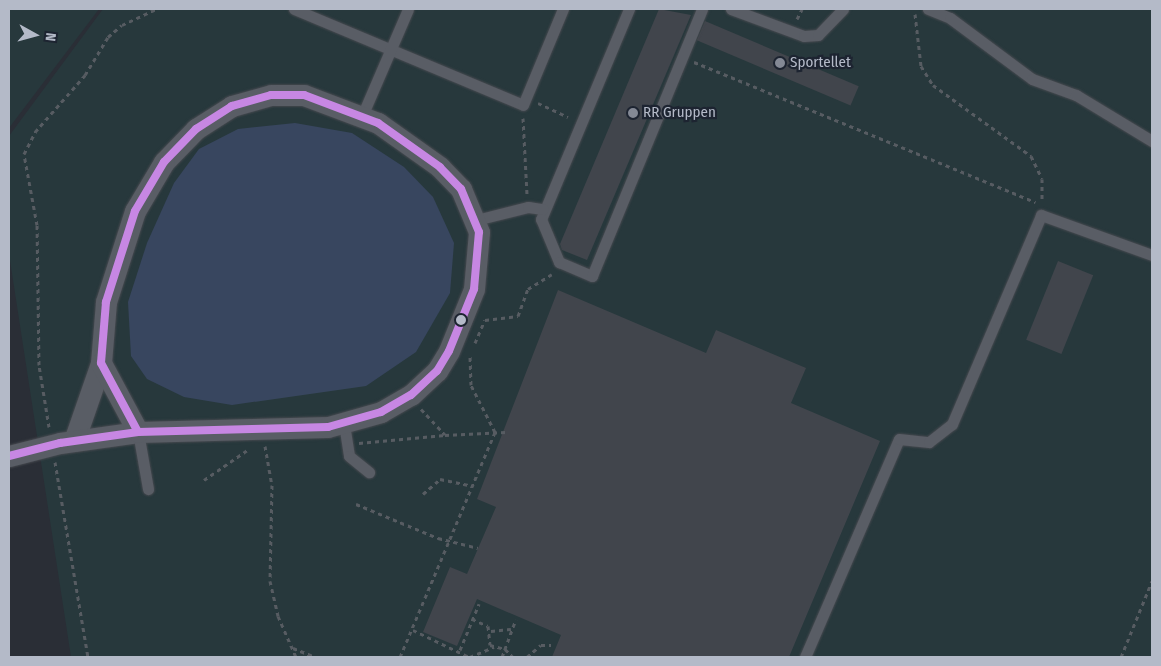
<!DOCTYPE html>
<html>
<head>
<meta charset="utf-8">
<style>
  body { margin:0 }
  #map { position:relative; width:1161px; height:666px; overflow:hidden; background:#2a2e36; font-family:"Fira Sans Condensed",sans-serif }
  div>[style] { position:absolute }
  .green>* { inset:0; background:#27383c }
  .water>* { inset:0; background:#38465f }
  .building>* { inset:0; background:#41454c; transform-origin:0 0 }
  .path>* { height:3px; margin-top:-1.5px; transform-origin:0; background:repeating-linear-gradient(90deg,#575c62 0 4px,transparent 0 8px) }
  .roads { filter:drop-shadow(0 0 1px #46494f) drop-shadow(0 0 1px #46494f) }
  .service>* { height:11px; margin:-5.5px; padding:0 5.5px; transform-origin:5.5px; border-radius:5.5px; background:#595d65 }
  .minor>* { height:21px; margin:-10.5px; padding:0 10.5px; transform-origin:10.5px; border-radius:10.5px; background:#595d65 }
  .bus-1>* { height:8px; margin:-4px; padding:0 4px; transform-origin:4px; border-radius:4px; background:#c787e3 }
  .dots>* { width:14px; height:14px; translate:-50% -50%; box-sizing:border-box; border:2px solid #1d2431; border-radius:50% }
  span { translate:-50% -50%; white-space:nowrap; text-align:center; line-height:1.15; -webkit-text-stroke:4.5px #1d2431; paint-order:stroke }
  .poi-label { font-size:15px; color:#b4bac8 }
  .left { translate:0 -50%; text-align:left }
  .frame { position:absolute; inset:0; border:10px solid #b4bac8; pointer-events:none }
  .north { position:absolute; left:10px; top:10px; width:50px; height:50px; -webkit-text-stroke:4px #1d2431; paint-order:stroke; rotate:97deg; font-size:14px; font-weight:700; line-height:20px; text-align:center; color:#b4bac8 }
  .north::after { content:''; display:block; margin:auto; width:18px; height:22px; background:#b4bac8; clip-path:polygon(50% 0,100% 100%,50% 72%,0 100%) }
</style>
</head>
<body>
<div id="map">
  <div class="green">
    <i style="clip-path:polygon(9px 9px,99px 9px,9px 128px)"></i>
    <i style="clip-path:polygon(103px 9px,1152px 9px,1152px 657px,71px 657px,9px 254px,9px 136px)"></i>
  </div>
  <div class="water">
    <i style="clip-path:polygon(295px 123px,352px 133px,404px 167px,433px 197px,454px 243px,450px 293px,416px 352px,366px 386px,232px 405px,184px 397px,147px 379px,131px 356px,128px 302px,147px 243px,174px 183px,199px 149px,238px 129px)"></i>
  </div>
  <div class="building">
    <i style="clip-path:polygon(659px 9px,691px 15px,587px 260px,562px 250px,560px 244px)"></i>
    <i style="left:705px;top:21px;width:167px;height:21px;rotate:23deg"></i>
    <i style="left:1058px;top:261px;width:38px;height:85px;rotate:22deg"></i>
    <i style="clip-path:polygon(558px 290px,706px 353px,716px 330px,806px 368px,791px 403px,880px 441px,789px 657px,552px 657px,561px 635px,477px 599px,457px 646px,423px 632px,450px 567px,467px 574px,496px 507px,477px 499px)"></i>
  </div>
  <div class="path">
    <i style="left:915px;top:14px;width:52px;rotate:83.4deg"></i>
    <i style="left:921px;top:66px;width:22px;rotate:58deg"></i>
    <i style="left:933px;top:85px;width:121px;rotate:35.9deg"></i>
    <i style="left:1031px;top:156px;width:25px;rotate:64deg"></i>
    <i style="left:1042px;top:179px;width:23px;rotate:90deg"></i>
    <i style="left:797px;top:19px;width:11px;rotate:-63deg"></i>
    <i style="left:694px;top:62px;width:369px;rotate:22.3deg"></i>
    <i style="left:538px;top:103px;width:33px;rotate:25deg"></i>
    <i style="left:523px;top:118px;width:76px;rotate:87deg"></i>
    <i style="left:475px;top:343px;width:25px;rotate:-67deg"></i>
    <i style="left:485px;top:320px;width:33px;rotate:-7deg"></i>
    <i style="left:518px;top:316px;width:29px;rotate:-70deg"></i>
    <i style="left:528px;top:289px;width:28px;rotate:-32deg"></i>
    <i style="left:421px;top:409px;width:35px;rotate:47deg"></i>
    <i style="left:445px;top:435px;width:61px;rotate:-2.8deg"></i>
    <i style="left:49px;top:427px;width:63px;rotate:-99.2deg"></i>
    <i style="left:39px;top:365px;width:140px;rotate:-90.8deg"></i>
    <i style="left:37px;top:225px;width:72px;rotate:-100.4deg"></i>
    <i style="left:24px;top:154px;width:25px;rotate:-63deg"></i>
    <i style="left:35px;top:132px;width:76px;rotate:-48.7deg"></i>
    <i style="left:85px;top:75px;width:44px;rotate:-58.8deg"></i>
    <i style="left:108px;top:37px;width:18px;rotate:-41deg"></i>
    <i style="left:122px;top:25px;width:38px;rotate:-25deg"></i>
    <i style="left:359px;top:443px;width:86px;rotate:-5.3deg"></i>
    <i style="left:265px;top:446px;width:40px;rotate:80deg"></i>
    <i style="left:272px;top:485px;width:96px;rotate:91.2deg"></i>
    <i style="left:270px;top:581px;width:36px;rotate:77deg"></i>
    <i style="left:278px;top:616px;width:45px;rotate:66.3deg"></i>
    <i style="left:55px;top:462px;width:198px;rotate:80.4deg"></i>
    <i style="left:204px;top:480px;width:55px;rotate:-34.6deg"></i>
    <i style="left:423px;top:494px;width:23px;rotate:-41deg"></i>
    <i style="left:440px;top:479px;width:34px;rotate:12deg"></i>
    <i style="left:356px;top:504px;width:89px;rotate:22.5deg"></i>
    <i style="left:438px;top:538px;width:41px;rotate:14deg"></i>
    <i style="left:472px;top:619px;width:17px;rotate:24deg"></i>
    <i style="left:488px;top:626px;width:19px;rotate:84deg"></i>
    <i style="left:490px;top:645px;width:16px;rotate:15deg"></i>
    <i style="left:505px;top:649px;width:11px;rotate:45deg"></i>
    <i style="left:413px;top:630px;width:62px;rotate:25.7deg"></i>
    <i style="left:491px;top:631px;width:20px;rotate:-6deg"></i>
    <i style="left:293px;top:648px;width:24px;rotate:22deg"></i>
    <i style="left:460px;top:650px;width:50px;rotate:-67.6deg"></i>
    <i style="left:400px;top:657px;width:244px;rotate:-67.1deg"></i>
    <i style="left:495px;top:432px;width:53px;rotate:-117.1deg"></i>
    <i style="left:471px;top:385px;width:29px;rotate:-92deg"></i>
    <i style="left:470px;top:657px;width:26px;rotate:-23deg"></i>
    <i style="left:502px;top:657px;width:40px;rotate:-69.8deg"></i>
    <i style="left:527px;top:657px;width:18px;rotate:-41deg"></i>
    <i style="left:541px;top:645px;width:10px"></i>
    <i style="left:1121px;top:657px;width:82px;rotate:-67.8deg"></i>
  </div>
  <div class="roads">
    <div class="service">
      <i style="left:294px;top:9px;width:248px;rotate:22.7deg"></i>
      <i style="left:523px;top:105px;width:104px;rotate:-67.4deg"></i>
      <i style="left:629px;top:9px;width:228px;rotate:112.7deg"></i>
      <i style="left:541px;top:219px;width:47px;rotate:67.3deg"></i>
      <i style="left:559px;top:262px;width:36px;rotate:23deg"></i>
      <i style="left:592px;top:276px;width:289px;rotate:-67.6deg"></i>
      <i style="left:731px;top:9px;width:78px;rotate:20.3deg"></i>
      <i style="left:804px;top:36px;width:14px;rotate:-4deg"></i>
      <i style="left:818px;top:35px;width:36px;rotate:-46deg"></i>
      <i style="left:928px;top:9px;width:24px;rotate:22deg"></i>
      <i style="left:950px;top:18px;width:102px;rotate:36.6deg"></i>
      <i style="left:1032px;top:79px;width:47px;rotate:20deg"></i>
      <i style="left:1076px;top:95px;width:89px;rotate:31.2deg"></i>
      <i style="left:362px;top:116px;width:116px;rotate:-66.7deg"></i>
      <i style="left:476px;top:220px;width:54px;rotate:-14deg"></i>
      <i style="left:528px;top:207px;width:15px;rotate:8deg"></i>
      <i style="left:344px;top:424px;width:32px;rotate:81deg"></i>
      <i style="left:349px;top:456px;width:26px;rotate:39deg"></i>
      <i style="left:138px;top:432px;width:58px;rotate:80deg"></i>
      <i style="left:805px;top:657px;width:237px;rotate:-66.7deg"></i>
      <i style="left:899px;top:439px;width:30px;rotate:6deg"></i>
      <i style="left:929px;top:442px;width:29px;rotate:-38deg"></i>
      <i style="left:952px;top:424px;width:227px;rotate:-66.9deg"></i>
      <i style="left:1041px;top:215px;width:118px;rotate:19.8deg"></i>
    </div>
    <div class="minor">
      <i style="left:74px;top:441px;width:83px;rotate:-70.9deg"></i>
      <i style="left:9px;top:456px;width:53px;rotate:-14.3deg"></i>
      <i style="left:60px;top:443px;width:79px;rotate:-8deg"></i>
      <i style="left:138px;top:432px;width:190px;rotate:-1.5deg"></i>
      <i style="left:328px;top:427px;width:55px;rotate:-15.8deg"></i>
      <i style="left:381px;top:412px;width:34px;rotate:-30deg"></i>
      <i style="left:411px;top:395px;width:35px;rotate:-43deg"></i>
      <i style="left:437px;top:371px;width:23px;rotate:-59deg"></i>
      <i style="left:449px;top:351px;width:67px;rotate:-68deg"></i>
      <i style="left:474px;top:289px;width:57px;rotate:-85deg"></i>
      <i style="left:479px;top:232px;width:47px;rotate:-112.7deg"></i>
      <i style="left:461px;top:189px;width:30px;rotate:-134deg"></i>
      <i style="left:440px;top:167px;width:76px;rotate:-144.6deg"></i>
      <i style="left:378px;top:123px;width:79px;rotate:-159.3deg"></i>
      <i style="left:304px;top:95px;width:33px;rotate:180deg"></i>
      <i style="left:271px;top:95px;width:41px;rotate:164.2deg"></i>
      <i style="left:232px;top:106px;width:43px;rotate:147.4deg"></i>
      <i style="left:196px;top:129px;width:46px;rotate:134.1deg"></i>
      <i style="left:164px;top:162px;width:57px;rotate:120.6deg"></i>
      <i style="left:135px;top:211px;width:96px;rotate:107.7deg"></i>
      <i style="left:106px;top:302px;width:61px;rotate:94.7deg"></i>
      <i style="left:101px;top:363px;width:78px;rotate:61.8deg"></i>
    </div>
  </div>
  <div class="bus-1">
    <i style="left:9px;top:456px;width:53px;rotate:-14.3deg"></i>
    <i style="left:60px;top:443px;width:79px;rotate:-8deg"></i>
    <i style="left:138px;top:432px;width:190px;rotate:-1.5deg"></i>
    <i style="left:328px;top:427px;width:55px;rotate:-15.8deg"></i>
    <i style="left:381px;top:412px;width:34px;rotate:-30deg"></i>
    <i style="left:411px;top:395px;width:35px;rotate:-43deg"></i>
    <i style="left:437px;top:371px;width:23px;rotate:-59deg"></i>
    <i style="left:449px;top:351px;width:67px;rotate:-68deg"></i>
    <i style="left:474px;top:289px;width:57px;rotate:-85deg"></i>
    <i style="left:479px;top:232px;width:47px;rotate:-112.7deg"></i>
    <i style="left:461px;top:189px;width:30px;rotate:-134deg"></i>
    <i style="left:440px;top:167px;width:76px;rotate:-144.6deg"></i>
    <i style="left:378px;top:123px;width:79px;rotate:-159.3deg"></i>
    <i style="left:304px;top:95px;width:33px;rotate:180deg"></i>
    <i style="left:271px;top:95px;width:41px;rotate:164.2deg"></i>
    <i style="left:232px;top:106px;width:43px;rotate:147.4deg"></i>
    <i style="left:196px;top:129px;width:46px;rotate:134.1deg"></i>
    <i style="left:164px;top:162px;width:57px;rotate:120.6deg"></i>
    <i style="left:135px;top:211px;width:96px;rotate:107.7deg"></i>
    <i style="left:106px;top:302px;width:61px;rotate:94.7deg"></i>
    <i style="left:101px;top:363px;width:78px;rotate:61.8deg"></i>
  </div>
  <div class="dots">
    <i style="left:780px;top:63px;background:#848995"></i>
    <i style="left:633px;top:113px;background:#848995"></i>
    <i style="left:461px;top:320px;background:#b4bac8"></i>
  </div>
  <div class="poi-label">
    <span class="left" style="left:790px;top:63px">Sportellet</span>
    <span class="left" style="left:643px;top:113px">RR Gruppen</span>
  </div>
  <div class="frame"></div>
  <div class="north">N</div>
</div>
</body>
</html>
